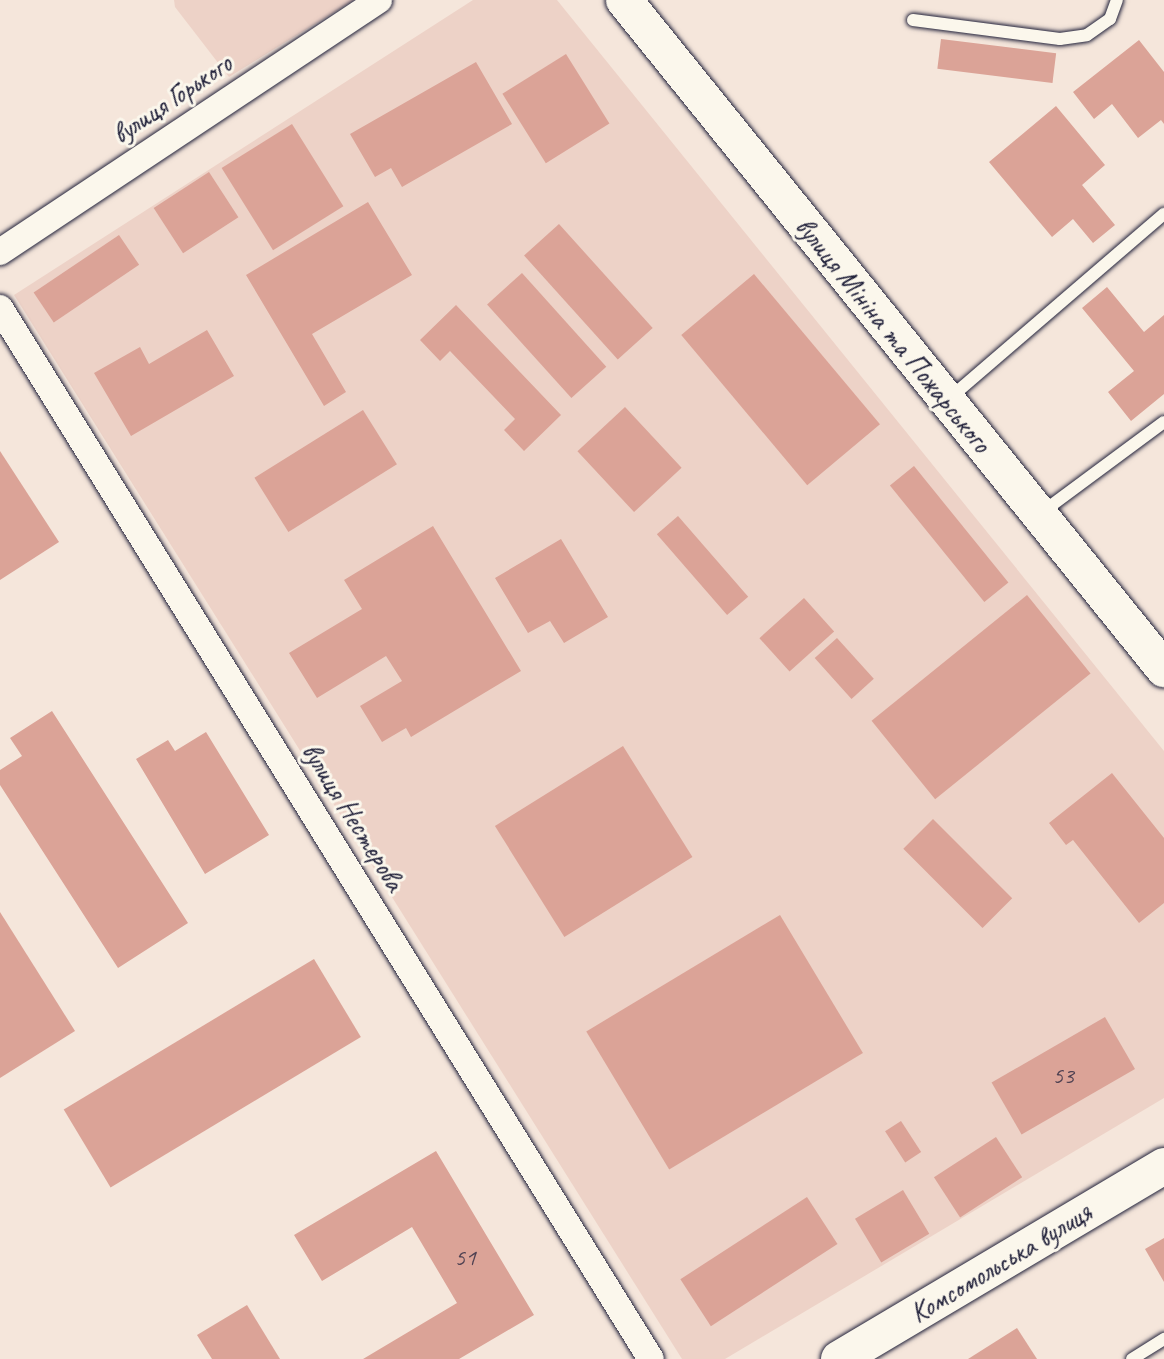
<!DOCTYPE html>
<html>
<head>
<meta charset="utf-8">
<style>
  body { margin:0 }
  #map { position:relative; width:1164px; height:1359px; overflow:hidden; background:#f5e6db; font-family:Caveat,sans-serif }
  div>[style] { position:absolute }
  .built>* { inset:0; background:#edd2c7 }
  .building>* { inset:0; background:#dba397; transform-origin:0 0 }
  .roads { filter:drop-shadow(0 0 2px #22223b) drop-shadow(0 0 2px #22223b) }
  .lane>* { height:12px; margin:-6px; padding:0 6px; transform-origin:6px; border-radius:6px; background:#fbf7ec }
  .street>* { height:26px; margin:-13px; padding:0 13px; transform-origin:13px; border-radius:13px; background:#fbf7ec }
  .secondary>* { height:36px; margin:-18px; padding:0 18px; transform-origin:18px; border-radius:18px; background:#fbf7ec }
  span { translate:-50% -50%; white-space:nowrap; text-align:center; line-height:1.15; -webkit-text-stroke:6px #fbf7ec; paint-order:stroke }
  .number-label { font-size:24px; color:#504252 }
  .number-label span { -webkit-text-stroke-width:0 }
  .street-label { font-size:28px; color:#22223b }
</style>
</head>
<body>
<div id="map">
  <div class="built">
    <i style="clip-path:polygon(174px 0,354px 0,229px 77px,175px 7px)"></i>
    <i style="clip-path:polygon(473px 0,557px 0,1164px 751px,1164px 1098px,725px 1359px,682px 1359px,14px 295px)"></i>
  </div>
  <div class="building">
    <i style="left:941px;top:39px;width:116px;height:30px;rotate:7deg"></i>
    <i style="clip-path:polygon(1139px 40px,1164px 72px,1164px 124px,1161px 120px,1138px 138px,1112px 104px,1094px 119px,1073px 92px)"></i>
    <i style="left:566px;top:54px;width:82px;height:75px;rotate:58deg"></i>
    <i style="clip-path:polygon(476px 62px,512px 124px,402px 187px,391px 168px,375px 177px,350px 134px)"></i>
    <i style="clip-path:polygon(1056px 106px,1105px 165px,1082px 185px,1115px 225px,1093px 243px,1073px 219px,1052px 237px,989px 162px)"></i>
    <i style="left:292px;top:124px;width:97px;height:83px;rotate:58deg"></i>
    <i style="left:209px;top:172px;width:54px;height:66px;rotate:57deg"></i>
    <i style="clip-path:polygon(368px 202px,412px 275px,312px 334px,346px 392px,324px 406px,246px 275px)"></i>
    <i style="left:559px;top:224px;width:140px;height:47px;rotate:48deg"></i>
    <i style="left:119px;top:235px;width:36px;height:103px;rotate:56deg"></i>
    <i style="left:522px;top:273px;width:126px;height:47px;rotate:48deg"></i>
    <i style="left:754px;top:274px;width:196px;height:95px;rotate:50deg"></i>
    <i style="clip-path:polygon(1107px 287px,1144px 332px,1164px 315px,1164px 394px,1131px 421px,1108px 392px,1134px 371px,1082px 308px)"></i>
    <i style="clip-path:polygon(456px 305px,561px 415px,524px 451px,504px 430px,515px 419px,450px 351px,440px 361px,420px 340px)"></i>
    <i style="clip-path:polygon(207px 330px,234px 376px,131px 436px,94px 373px,140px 347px,149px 364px)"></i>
    <i style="left:625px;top:407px;width:83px;height:65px;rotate:47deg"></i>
    <i style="left:363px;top:410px;width:64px;height:128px;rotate:58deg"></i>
    <i style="clip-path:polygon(0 451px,59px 542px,0 580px)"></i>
    <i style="left:914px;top:466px;width:150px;height:31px;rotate:51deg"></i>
    <i style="left:678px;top:516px;width:107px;height:28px;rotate:49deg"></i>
    <i style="clip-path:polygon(433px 526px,521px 671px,411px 737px,406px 728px,382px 742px,360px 706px,402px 681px,386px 656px,317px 698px,289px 653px,362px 609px,344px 580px)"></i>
    <i style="clip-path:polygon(561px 539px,608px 617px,564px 643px,550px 621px,528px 633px,495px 578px)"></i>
    <i style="left:1027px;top:595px;width:101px;height:200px;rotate:51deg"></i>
    <i style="left:804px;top:598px;width:45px;height:60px;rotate:48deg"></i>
    <i style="left:837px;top:638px;width:55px;height:30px;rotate:48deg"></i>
    <i style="clip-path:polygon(52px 711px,188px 923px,118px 968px,0 785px,0 770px,22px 756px,10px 738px)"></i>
    <i style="clip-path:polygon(206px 732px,269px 835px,205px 874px,136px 759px,168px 740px,175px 751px)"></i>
    <i style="left:623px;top:746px;width:131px;height:151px;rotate:58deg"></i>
    <i style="clip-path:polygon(1112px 773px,1164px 838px,1164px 903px,1139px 923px,1073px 840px,1066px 845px,1049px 823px)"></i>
    <i style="left:933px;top:819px;width:112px;height:42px;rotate:45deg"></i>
    <i style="clip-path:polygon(0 912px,75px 1031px,0 1078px)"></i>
    <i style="left:780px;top:915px;width:161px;height:226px;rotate:59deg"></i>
    <i style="left:314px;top:959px;width:91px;height:292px;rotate:59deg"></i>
    <i style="left:1105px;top:1017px;width:60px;height:131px;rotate:60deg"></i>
    <i style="left:901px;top:1121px;width:37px;height:19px;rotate:57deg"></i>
    <i style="left:996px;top:1137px;width:48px;height:74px;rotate:57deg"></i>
    <i style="clip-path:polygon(436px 1151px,534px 1315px,459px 1359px,363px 1359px,457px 1303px,412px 1227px,322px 1281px,294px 1235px)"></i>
    <i style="left:903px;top:1190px;width:51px;height:56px;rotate:59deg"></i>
    <i style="left:807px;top:1197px;width:56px;height:151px;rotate:57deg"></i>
    <i style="clip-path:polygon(1164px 1238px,1164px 1282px,1145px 1249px)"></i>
    <i style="clip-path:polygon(247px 1305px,280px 1359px,212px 1359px,197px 1335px)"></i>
    <i style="clip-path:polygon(1017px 1328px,1037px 1359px,968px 1359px)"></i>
  </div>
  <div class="roads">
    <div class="lane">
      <i style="left:913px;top:20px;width:148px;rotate:7.4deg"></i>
      <i style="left:1060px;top:39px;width:27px;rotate:-8deg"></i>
      <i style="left:1087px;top:35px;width:28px;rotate:-35deg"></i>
      <i style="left:1110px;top:19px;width:20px;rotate:-70deg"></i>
      <i style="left:951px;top:397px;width:281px;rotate:-40.7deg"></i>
      <i style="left:1041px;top:513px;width:153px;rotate:-36.5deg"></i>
      <i style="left:1132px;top:1359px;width:38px;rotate:-32deg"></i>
    </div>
    <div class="street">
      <i style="left:0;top:252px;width:455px;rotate:-33.6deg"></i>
      <i style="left:0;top:308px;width:1236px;rotate:58.23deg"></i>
    </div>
    <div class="secondary">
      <i style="left:624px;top:0;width:860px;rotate:51.09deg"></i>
      <i style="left:839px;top:1359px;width:378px;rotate:-30.7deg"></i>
    </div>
  </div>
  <div class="number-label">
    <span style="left:1063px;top:1076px">53</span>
    <span style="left:465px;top:1258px">51</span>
  </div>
  <div class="street-label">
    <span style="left:172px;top:99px;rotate:-34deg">вулиця Горького</span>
    <span style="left:893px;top:335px;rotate:51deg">вулиця Мініна та Пожарського</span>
    <span style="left:353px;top:817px;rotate:58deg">вулиця Нестерова</span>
    <span style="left:1001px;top:1263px;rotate:-31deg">Комсомольська вулиця</span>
  </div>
</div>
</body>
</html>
